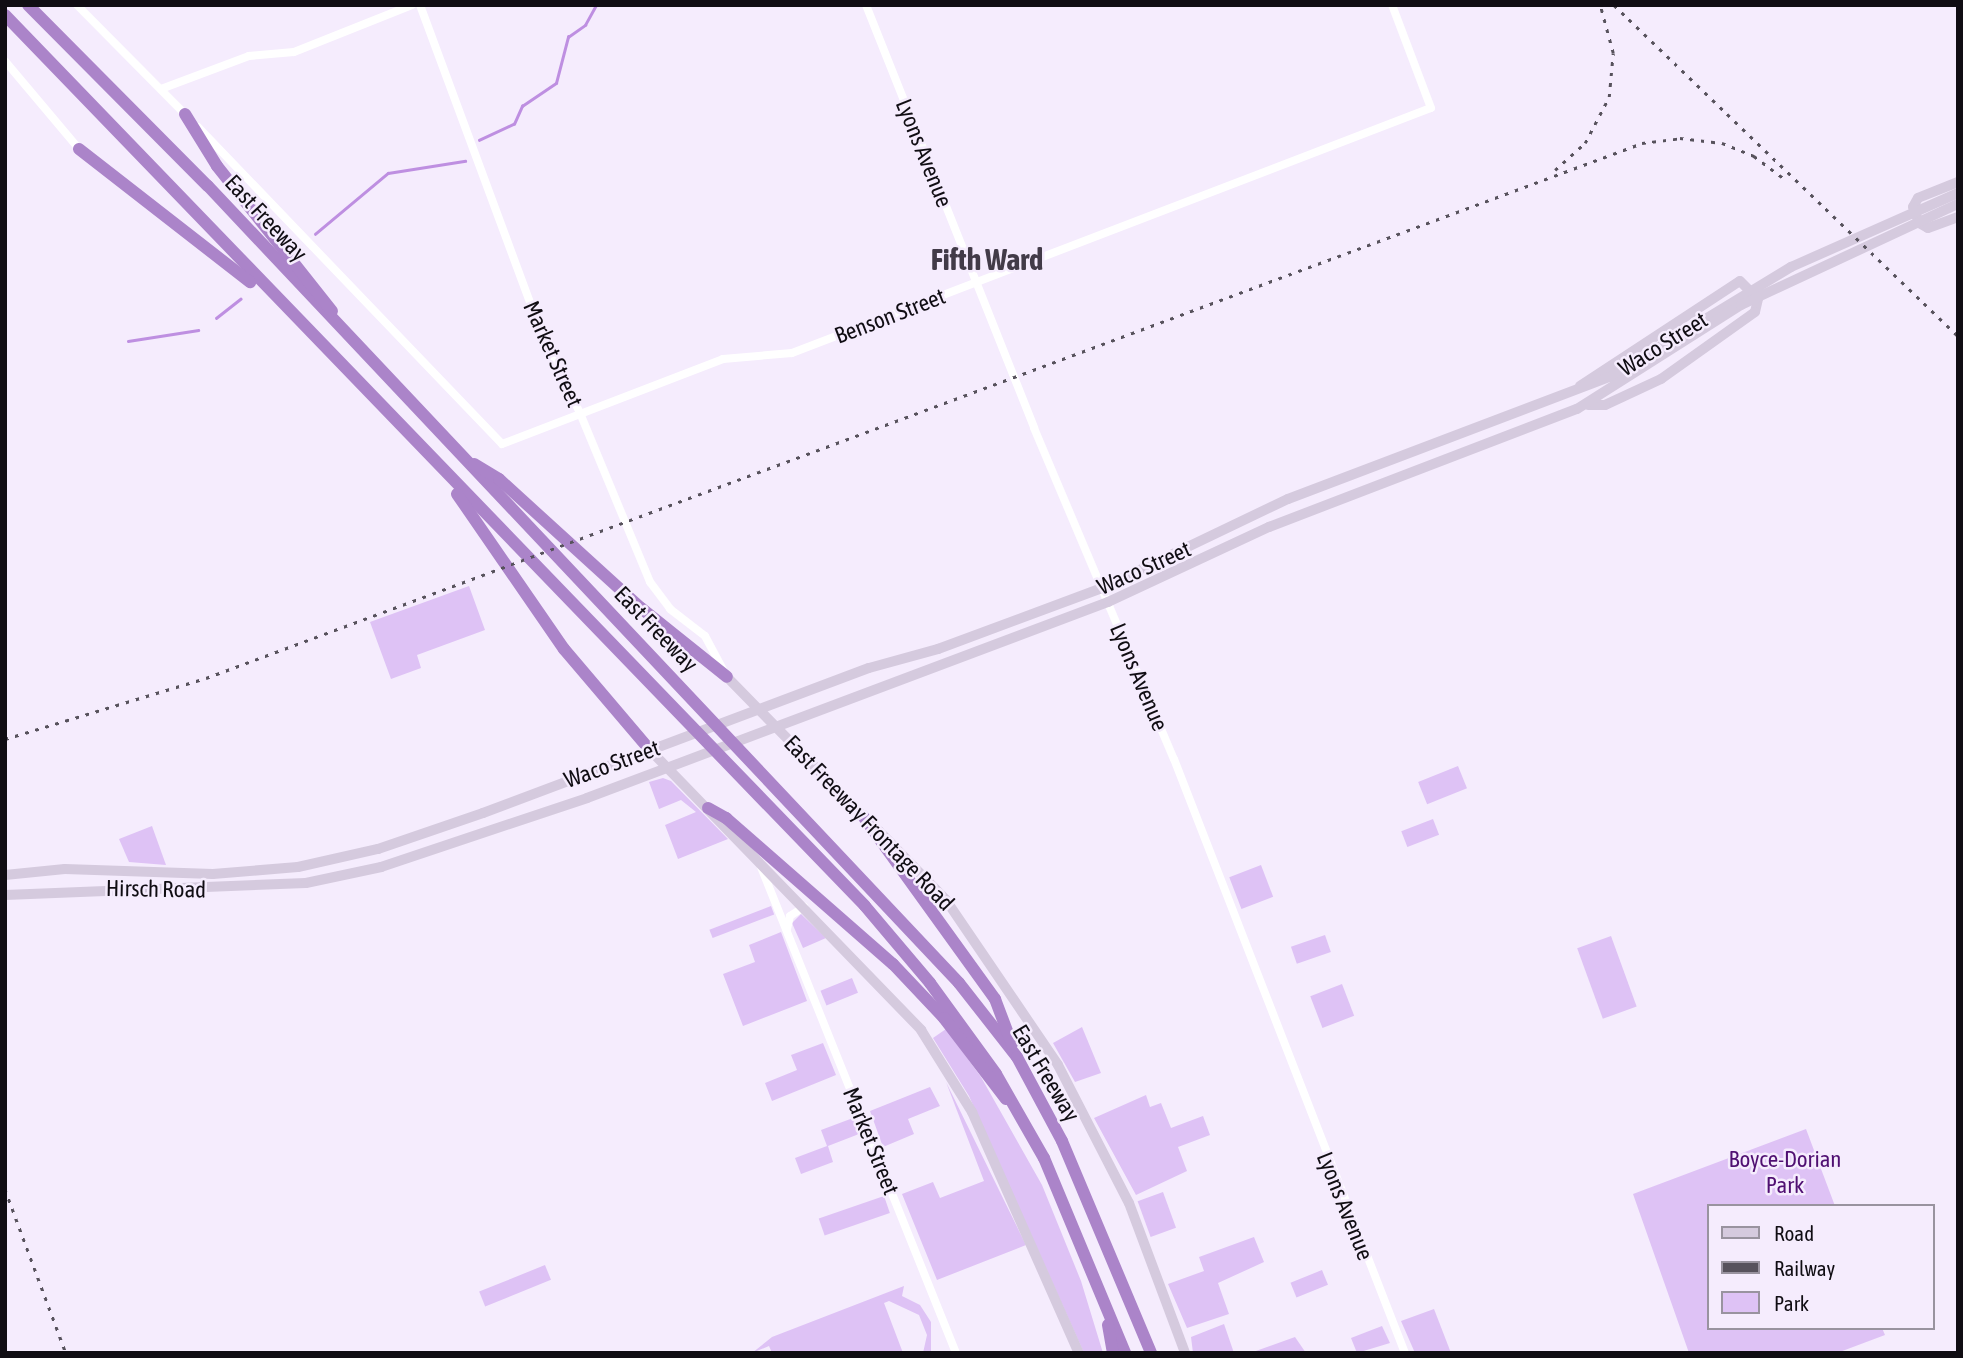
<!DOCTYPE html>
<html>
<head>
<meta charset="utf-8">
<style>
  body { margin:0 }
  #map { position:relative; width:1963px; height:1358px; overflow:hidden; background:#f5ecfd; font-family:"Asap Condensed",sans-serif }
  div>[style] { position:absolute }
  .green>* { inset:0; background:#dec2f5; transform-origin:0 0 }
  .stream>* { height:2.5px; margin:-1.25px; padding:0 1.25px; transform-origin:1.25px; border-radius:1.25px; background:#be8fe1 }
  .tertiary>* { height:8px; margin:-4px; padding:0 4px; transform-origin:4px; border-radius:4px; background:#fff }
  .secondary>* { height:10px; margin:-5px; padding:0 5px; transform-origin:5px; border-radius:5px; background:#d5cade }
  .motorway>* { height:12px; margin:-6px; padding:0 6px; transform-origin:6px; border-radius:6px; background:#ab84c9 }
  .rail>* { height:2.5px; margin-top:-1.25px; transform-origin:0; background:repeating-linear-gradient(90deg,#57525c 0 3.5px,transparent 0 10.5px) }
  span { translate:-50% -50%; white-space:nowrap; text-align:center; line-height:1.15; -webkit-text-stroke:5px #f5ecfd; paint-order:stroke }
  .street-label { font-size:23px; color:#100d13 }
  .park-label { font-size:23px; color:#501072 }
  .district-label { font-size:30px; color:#423b48; font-weight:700 }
  .frame { position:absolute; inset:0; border:7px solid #100d13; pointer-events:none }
  .legend { position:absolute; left:1707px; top:1204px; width:228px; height:126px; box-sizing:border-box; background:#f5ecfd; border:2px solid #99939f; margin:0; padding:9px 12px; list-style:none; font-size:21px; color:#100d13 }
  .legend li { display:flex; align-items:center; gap:14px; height:35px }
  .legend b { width:35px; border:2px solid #99939f }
</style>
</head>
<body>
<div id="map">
  <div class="green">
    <i style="clip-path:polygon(469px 586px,485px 630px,417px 655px,421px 668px,391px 679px,370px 622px)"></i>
    <i style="left:1458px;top:766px;width:24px;height:43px;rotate:68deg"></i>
    <i style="clip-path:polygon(663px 778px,671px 781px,728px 839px,678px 859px,665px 825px,696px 812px,681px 800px,659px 809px,649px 782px)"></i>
    <i style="left:1433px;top:819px;width:17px;height:34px;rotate:69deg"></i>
    <i style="clip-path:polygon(152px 826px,166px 865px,129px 862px,119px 839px)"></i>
    <i style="left:1261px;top:865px;width:34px;height:34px;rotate:69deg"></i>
    <i style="left:771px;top:906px;width:9px;height:66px;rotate:69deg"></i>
    <i style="clip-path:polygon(801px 914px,826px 938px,803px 948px,792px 923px)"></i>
    <i style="clip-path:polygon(781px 932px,807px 1001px,743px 1026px,723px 974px,755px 962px,749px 945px)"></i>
    <i style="left:1325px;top:935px;width:18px;height:36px;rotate:71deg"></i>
    <i style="left:1611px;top:936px;width:75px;height:36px;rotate:70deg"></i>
    <i style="left:852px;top:978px;width:16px;height:34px;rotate:68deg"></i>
    <i style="left:1342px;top:984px;width:34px;height:34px;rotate:69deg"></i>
    <i style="clip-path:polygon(1082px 1027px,1101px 1073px,1075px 1082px,1053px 1043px)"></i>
    <i style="clip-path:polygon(946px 1029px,981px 1077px,1042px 1185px,1081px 1281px,1103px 1353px,1084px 1353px,969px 1096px,933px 1038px)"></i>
    <i style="clip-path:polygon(823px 1043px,836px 1075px,772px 1101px,765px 1083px,797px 1070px,791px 1055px)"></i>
    <i style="clip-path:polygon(946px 1082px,1026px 1245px,937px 1280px,902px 1194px,933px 1182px,940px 1198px,984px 1181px)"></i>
    <i style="clip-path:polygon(930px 1087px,940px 1106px,908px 1119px,914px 1134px,883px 1147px,870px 1111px)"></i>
    <i style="clip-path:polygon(1146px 1095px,1150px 1107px,1161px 1103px,1171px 1128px,1203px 1116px,1210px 1135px,1178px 1147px,1187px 1171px,1136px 1195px,1094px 1118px)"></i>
    <i style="clip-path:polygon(853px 1118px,859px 1134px,828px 1146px,833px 1162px,801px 1174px,795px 1158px,827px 1146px,821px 1130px)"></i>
    <i style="clip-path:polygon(1806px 1129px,1835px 1206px,1709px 1206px,1709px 1328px,1882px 1328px,1885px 1335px,1837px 1353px,1689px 1353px,1633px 1194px)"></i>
    <i style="left:1163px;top:1192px;width:38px;height:27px;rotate:70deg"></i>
    <i style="left:884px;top:1196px;width:18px;height:69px;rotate:71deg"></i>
    <i style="clip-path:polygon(1254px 1237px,1264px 1262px,1218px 1283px,1229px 1314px,1187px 1328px,1168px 1284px,1204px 1271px,1199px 1257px)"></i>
    <i style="left:545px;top:1265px;width:16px;height:71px;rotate:68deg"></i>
    <i style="left:1322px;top:1270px;width:16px;height:34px;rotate:68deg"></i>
    <i style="clip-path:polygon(904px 1286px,902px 1296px,920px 1305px,931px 1322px,931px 1353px,923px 1353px,927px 1335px,919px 1315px,889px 1301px,884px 1303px,903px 1353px,772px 1353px,769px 1346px,752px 1353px,772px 1337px)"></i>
    <i style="clip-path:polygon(1434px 1309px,1451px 1353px,1415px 1353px,1401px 1321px)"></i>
    <i style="clip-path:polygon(1224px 1324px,1234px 1353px,1193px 1353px,1191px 1337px)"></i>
    <i style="clip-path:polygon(1382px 1326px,1390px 1343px,1357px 1353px,1351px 1338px)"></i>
    <i style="clip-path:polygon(1295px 1337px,1306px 1353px,1242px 1353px,1253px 1352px)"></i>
  </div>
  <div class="stream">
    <i style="left:479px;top:140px;width:38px;rotate:-25deg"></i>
    <i style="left:514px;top:124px;width:20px;rotate:-66deg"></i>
    <i style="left:522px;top:106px;width:41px;rotate:-34.1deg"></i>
    <i style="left:556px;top:83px;width:48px;rotate:-75.4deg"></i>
    <i style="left:568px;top:37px;width:21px;rotate:-35deg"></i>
    <i style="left:585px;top:25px;width:23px;rotate:-61deg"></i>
    <i style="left:315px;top:234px;width:95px;rotate:-39.9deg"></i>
    <i style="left:388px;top:173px;width:78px;rotate:-8.9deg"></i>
    <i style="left:216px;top:318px;width:31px;rotate:-38deg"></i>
    <i style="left:128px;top:341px;width:71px;rotate:-8.9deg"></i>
  </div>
  <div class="tertiary">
    <i style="left:77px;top:5px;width:155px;rotate:45.3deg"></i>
    <i style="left:420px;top:5px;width:360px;rotate:69.7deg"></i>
    <i style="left:545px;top:343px;width:78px;rotate:63.4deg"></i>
    <i style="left:580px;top:413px;width:183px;rotate:67.5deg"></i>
    <i style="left:650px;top:582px;width:34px;rotate:53deg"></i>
    <i style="left:670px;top:609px;width:44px;rotate:37.6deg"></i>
    <i style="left:705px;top:636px;width:47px;rotate:61.8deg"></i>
    <i style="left:866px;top:5px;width:455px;rotate:68.3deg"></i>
    <i style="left:1034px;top:428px;width:359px;rotate:67.1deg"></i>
    <i style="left:1174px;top:759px;width:637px;rotate:68.75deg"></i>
    <i style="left:5px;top:61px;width:115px;rotate:49.9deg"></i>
    <i style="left:161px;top:89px;width:94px;rotate:-20.6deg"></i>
    <i style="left:249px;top:56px;width:45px;rotate:-5.1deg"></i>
    <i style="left:294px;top:52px;width:127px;rotate:-21.7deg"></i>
    <i style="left:198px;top:127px;width:439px;rotate:46.2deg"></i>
    <i style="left:502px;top:444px;width:237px;rotate:-21deg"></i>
    <i style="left:723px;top:359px;width:69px;rotate:-5deg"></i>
    <i style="left:792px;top:353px;width:684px;rotate:-20.98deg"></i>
    <i style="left:1431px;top:108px;width:110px;rotate:-110.7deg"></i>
    <i style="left:761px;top:867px;width:524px;rotate:68.14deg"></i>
    <i style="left:787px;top:929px;width:13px;rotate:-77deg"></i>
    <i style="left:790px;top:916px;width:17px;rotate:-33deg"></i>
  </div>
  <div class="secondary">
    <i style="left:1958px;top:182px;width:43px;rotate:158.2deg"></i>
    <i style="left:1918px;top:198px;width:10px;rotate:119deg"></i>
    <i style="left:1913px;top:207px;width:17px;rotate:69deg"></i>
    <i style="left:1919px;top:223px;width:10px;rotate:29deg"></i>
    <i style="left:1928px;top:228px;width:32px;rotate:-20deg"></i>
    <i style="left:1580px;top:386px;width:191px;rotate:-33.3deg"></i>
    <i style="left:1740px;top:281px;width:25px;rotate:45deg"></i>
    <i style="left:1758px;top:299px;width:13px;rotate:103deg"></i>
    <i style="left:1755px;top:312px;width:115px;rotate:144.5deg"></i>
    <i style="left:1661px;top:379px;width:62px;rotate:155.1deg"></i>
    <i style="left:1605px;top:405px;width:17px;rotate:180deg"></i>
    <i style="left:727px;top:677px;width:200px;rotate:45.6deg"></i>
    <i style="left:650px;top:750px;width:390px;rotate:45.9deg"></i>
    <i style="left:921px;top:1030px;width:97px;rotate:58.1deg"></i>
    <i style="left:972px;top:1112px;width:264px;rotate:66.1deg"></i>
    <i style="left:878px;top:830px;width:98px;rotate:45.8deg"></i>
    <i style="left:946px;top:900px;width:199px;rotate:55.8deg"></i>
    <i style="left:1058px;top:1065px;width:155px;rotate:62.8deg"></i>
    <i style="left:1129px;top:1203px;width:160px;rotate:69.5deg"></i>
    <i style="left:5px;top:875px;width:60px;rotate:-5.7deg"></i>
    <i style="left:65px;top:869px;width:148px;rotate:1.9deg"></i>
    <i style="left:213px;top:874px;width:85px;rotate:-4.7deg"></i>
    <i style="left:298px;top:867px;width:82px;rotate:-12.7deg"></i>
    <i style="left:378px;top:849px;width:111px;rotate:-18.9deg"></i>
    <i style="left:483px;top:813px;width:412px;rotate:-20.6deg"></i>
    <i style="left:869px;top:668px;width:72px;rotate:-15.4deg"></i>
    <i style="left:938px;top:649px;width:175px;rotate:-20.4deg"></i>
    <i style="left:1102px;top:588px;width:206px;rotate:-25.6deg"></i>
    <i style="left:1288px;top:499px;width:344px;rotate:-20.8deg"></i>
    <i style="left:1610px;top:377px;width:212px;rotate:-31.3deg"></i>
    <i style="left:1791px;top:267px;width:183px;rotate:-23.9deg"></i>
    <i style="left:5px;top:895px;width:301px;rotate:-2.3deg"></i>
    <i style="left:306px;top:883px;width:77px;rotate:-12deg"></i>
    <i style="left:381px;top:867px;width:217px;rotate:-18.5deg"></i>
    <i style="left:587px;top:798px;width:557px;rotate:-20.62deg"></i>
    <i style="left:1108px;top:602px;width:178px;rotate:-25deg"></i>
    <i style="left:1269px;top:527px;width:330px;rotate:-21deg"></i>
    <i style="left:1577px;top:409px;width:194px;rotate:-32.4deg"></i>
    <i style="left:1741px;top:305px;width:239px;rotate:-25deg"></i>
  </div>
  <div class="motorway">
    <i style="left:28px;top:5px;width:255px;rotate:45.2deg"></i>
    <i style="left:208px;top:186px;width:1095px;rotate:46.7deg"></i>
    <i style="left:959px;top:983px;width:94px;rotate:51.9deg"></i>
    <i style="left:1017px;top:1057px;width:95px;rotate:61.8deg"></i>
    <i style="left:1062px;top:1141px;width:230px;rotate:67.2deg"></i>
    <i style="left:5px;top:15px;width:1238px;rotate:46.01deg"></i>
    <i style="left:865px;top:906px;width:101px;rotate:49.8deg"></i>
    <i style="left:930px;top:983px;width:112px;rotate:54deg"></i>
    <i style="left:996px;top:1074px;width:97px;rotate:60.3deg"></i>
    <i style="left:1044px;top:1158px;width:211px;rotate:67.4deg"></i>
    <i style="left:185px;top:114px;width:61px;rotate:58.4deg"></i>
    <i style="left:217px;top:166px;width:185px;rotate:51.6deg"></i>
    <i style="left:79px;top:149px;width:217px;rotate:37.9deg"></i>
    <i style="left:474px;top:464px;width:29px;rotate:31deg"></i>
    <i style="left:499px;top:479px;width:192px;rotate:42.3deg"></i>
    <i style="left:641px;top:608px;width:110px;rotate:38.7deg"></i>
    <i style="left:457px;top:494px;width:188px;rotate:55.4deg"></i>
    <i style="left:564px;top:649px;width:133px;rotate:49.6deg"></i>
    <i style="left:708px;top:808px;width:21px;rotate:29deg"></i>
    <i style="left:726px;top:818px;width:222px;rotate:41.2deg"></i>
    <i style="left:893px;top:964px;width:74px;rotate:46.6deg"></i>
    <i style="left:944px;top:1018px;width:102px;rotate:52.6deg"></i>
    <i style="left:863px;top:816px;width:226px;rotate:54.2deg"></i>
    <i style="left:995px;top:999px;width:48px;rotate:69.3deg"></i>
    <i style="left:1108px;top:1325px;width:28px;rotate:80deg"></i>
  </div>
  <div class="rail">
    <i style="left:1614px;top:5px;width:477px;rotate:43.9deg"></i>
    <i style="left:1555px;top:170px;width:40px;rotate:-42deg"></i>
    <i style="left:1585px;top:143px;width:52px;rotate:-62.4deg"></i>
    <i style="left:1609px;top:97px;width:44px;rotate:-84.8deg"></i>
    <i style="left:1613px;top:53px;width:50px;rotate:-105.2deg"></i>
    <i style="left:5px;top:739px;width:210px;rotate:-16.9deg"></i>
    <i style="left:206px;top:678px;width:1532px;rotate:-20.43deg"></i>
    <i style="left:1642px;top:143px;width:38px;rotate:-7deg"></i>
    <i style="left:1680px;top:138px;width:42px;rotate:6.8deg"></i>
    <i style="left:1722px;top:143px;width:35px;rotate:22deg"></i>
    <i style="left:1754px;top:156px;width:38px;rotate:37deg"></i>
    <i style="left:5px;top:1189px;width:175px;rotate:69.6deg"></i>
  </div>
  <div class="street-label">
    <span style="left:924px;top:153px;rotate:68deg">Lyons Avenue</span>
    <span style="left:266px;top:218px;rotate:47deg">East Freeway</span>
    <span style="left:890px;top:316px;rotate:-21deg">Benson Street</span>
    <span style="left:1663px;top:344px;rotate:-32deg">Waco Street</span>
    <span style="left:553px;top:354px;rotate:66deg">Market Street</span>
    <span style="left:1144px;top:568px;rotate:-24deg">Waco Street</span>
    <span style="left:656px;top:629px;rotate:46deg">East Freeway</span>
    <span style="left:1139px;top:677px;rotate:67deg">Lyons Avenue</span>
    <span style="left:612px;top:764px;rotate:-20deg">Waco Street</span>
    <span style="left:869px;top:823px;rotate:46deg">East Freeway Frontage Road</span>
    <span style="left:156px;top:889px;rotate:1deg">Hirsch Road</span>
    <span style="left:1046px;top:1073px;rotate:59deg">East Freeway</span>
    <span style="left:871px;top:1141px;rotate:68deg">Market Street</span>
    <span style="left:1345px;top:1206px;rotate:68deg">Lyons Avenue</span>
  </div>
  <div class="park-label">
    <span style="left:1785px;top:1172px">Boyce-Dorian<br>Park</span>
  </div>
  <div class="district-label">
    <span style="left:987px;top:259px">Fifth Ward</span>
  </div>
  <div class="frame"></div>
  <ul class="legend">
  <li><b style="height:9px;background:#d5cade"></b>Road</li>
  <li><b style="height:9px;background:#57525c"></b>Railway</li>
  <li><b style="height:19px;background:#dec2f5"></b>Park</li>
  </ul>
</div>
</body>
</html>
